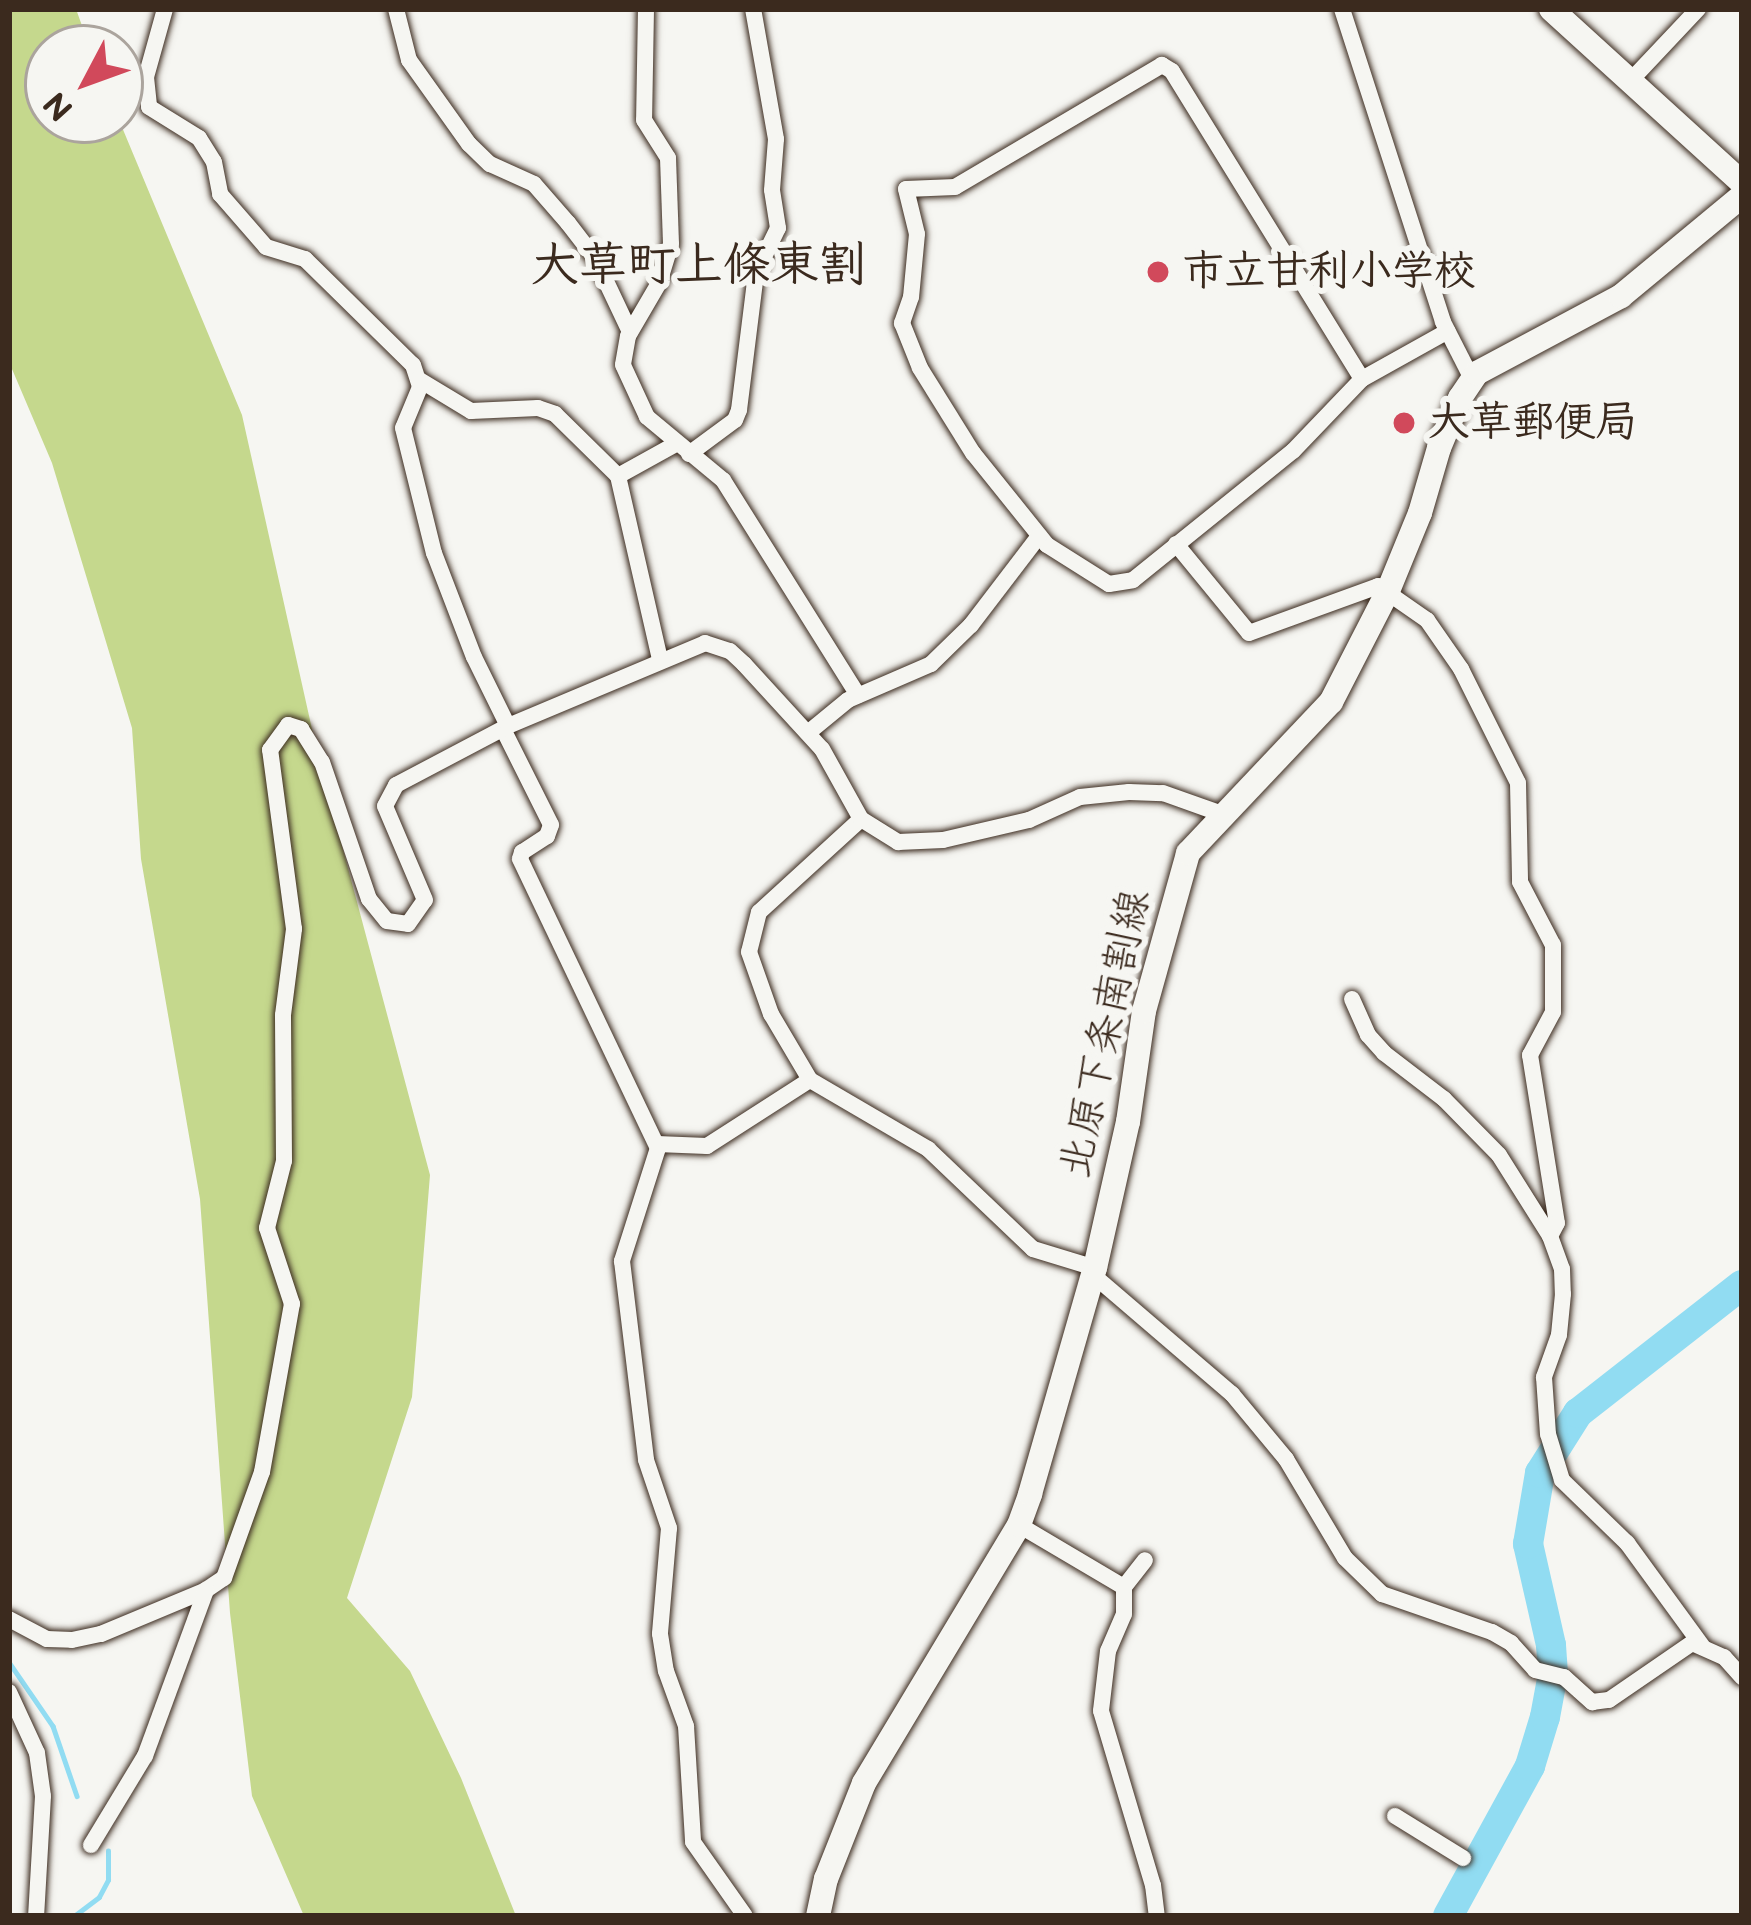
<!DOCTYPE html>
<html>
<head>
<meta charset="utf-8">
<style>
  body { margin:0 }
  #map { position:relative; width:1751px; height:1925px; overflow:hidden; background:#f6f6f2; font-family:"Balsamiq Sans","Klee One",sans-serif }
  div>[style] { position:absolute }
  .green>* { inset:0; background:#c5d88d }
  .stream>* { height:4.5px; margin:-2.25px; padding:0 2.25px; transform-origin:2.25px; border-radius:2.25px; background:#91dcf2 }
  .river>* { height:30px; margin:-15px; padding:0 15px; transform-origin:15px; border-radius:15px; background:#91dcf2 }
  .roads { filter:drop-shadow(0 0 3px #3b2a1e) drop-shadow(0 0 3px #3b2a1e) }
  .minor>* { height:16px; margin:-8px; padding:0 8px; transform-origin:8px; border-radius:8px; background:#f6f6f2 }
  .secondary>* { height:24px; margin:-12px; padding:0 12px; transform-origin:12px; border-radius:12px; background:#f6f6f2 }
  .dots>* { width:33px; height:33px; translate:-50% -50%; box-sizing:border-box; border:6px solid #f6f6f2; border-radius:50% }
  span { translate:-50% -50%; white-space:nowrap; text-align:center; line-height:1.15; -webkit-text-stroke:12px #f6f6f2; paint-order:stroke }
  .poi-label { font-size:42px; color:#3b2a1e; font-weight:700 }
  .left { translate:0 -50%; text-align:left }
  .street-label { font-size:42px; color:#3b2a1e }
  .quarter-label { font-size:48px; color:#3b2a1e; font-weight:700 }
  .frame { position:absolute; inset:0; border:12px solid #3b2a1e; pointer-events:none }
  .north { position:absolute; left:24px; top:24px; width:120px; height:120px; box-sizing:border-box; background:#f6f6f2; border:3px solid #aba49d; border-radius:50%; rotate:229deg; font-size:33px; font-weight:700; line-height:48px; text-align:center; color:#3b2a1e }
  .north::after { content:''; display:block; margin:auto; width:42px; height:54px; background:#d1495b; clip-path:polygon(50% 0,100% 100%,50% 72%,0 100%) }
</style>
</head>
<body>
<div id="map">
  <div class="green">
    <i style="clip-path:polygon(9px 9px,76px 9px,90px 48px,48px 48px,48px 120px,119px 120px,242px 415px,318px 756px,430px 1175px,412px 1397px,347px 1598px,410px 1671px,461px 1778px,516px 1916px,304px 1916px,252px 1796px,230px 1613px,200px 1199px,141px 859px,132px 728px,52px 463px,9px 362px)"></i>
  </div>
  <div class="stream">
    <i style="left:9px;top:1662px;width:78px;rotate:55.5deg"></i>
    <i style="left:53px;top:1726px;width:74px;rotate:71.1deg"></i>
    <i style="left:74px;top:1916px;width:31px;rotate:-37deg"></i>
    <i style="left:99px;top:1897px;width:19px;rotate:-62deg"></i>
    <i style="left:108px;top:1880px;width:29px;rotate:-90deg"></i>
  </div>
  <div class="river">
    <i style="left:1448px;top:1916px;width:171px;rotate:-61.3deg"></i>
    <i style="left:1530px;top:1766px;width:51px;rotate:-73deg"></i>
    <i style="left:1545px;top:1717px;width:44px;rotate:-79.5deg"></i>
    <i style="left:1553px;top:1674px;width:29px;rotate:-94deg"></i>
    <i style="left:1551px;top:1645px;width:104px;rotate:-102.8deg"></i>
    <i style="left:1528px;top:1544px;width:72px;rotate:-80.4deg"></i>
    <i style="left:1540px;top:1473px;width:71px;rotate:-57.7deg"></i>
    <i style="left:1578px;top:1413px;width:208px;rotate:-38deg"></i>
  </div>
  <div class="roads">
    <div class="minor">
      <i style="left:165px;top:9px;width:71px;rotate:105.6deg"></i>
      <i style="left:146px;top:77px;width:30px;rotate:84deg"></i>
      <i style="left:149px;top:107px;width:59px;rotate:31.8deg"></i>
      <i style="left:199px;top:138px;width:28px;rotate:58deg"></i>
      <i style="left:214px;top:162px;width:33px;rotate:79deg"></i>
      <i style="left:220px;top:194px;width:70px;rotate:49deg"></i>
      <i style="left:266px;top:247px;width:41px;rotate:17.1deg"></i>
      <i style="left:305px;top:259px;width:151px;rotate:44.5deg"></i>
      <i style="left:413px;top:365px;width:23px;rotate:72deg"></i>
      <i style="left:420px;top:387px;width:44px;rotate:112.5deg"></i>
      <i style="left:403px;top:428px;width:129px;rotate:76.1deg"></i>
      <i style="left:434px;top:553px;width:111px;rotate:69deg"></i>
      <i style="left:474px;top:657px;width:77px;rotate:63.8deg"></i>
      <i style="left:396px;top:9px;width:53px;rotate:75.7deg"></i>
      <i style="left:409px;top:60px;width:103px;rotate:54.5deg"></i>
      <i style="left:469px;top:144px;width:29px;rotate:44deg"></i>
      <i style="left:490px;top:164px;width:48px;rotate:24.4deg"></i>
      <i style="left:534px;top:184px;width:52px;rotate:48.9deg"></i>
      <i style="left:568px;top:223px;width:44px;rotate:52.4deg"></i>
      <i style="left:595px;top:258px;width:82px;rotate:64.7deg"></i>
      <i style="left:646px;top:9px;width:111px;rotate:91deg"></i>
      <i style="left:644px;top:120px;width:45px;rotate:57.7deg"></i>
      <i style="left:668px;top:158px;width:86px;rotate:88deg"></i>
      <i style="left:671px;top:244px;width:41px;rotate:107.1deg"></i>
      <i style="left:659px;top:283px;width:61px;rotate:120.3deg"></i>
      <i style="left:628px;top:336px;width:29px;rotate:100deg"></i>
      <i style="left:623px;top:365px;width:57px;rotate:65.2deg"></i>
      <i style="left:647px;top:417px;width:99px;rotate:39.7deg"></i>
      <i style="left:723px;top:480px;width:254px;rotate:57.9deg"></i>
      <i style="left:1342px;top:9px;width:329px;rotate:72.1deg"></i>
      <i style="left:1443px;top:322px;width:64px;rotate:63deg"></i>
      <i style="left:1633px;top:78px;width:95px;rotate:-46.7deg"></i>
      <i style="left:418px;top:379px;width:62px;rotate:31.1deg"></i>
      <i style="left:471px;top:411px;width:67px;rotate:-2.6deg"></i>
      <i style="left:538px;top:408px;width:18px;rotate:19deg"></i>
      <i style="left:555px;top:414px;width:88px;rotate:44.5deg"></i>
      <i style="left:618px;top:476px;width:189px;rotate:77.1deg"></i>
      <i style="left:1362px;top:379px;width:362px;rotate:-121.7deg"></i>
      <i style="left:1172px;top:71px;width:12px;rotate:-149deg"></i>
      <i style="left:1162px;top:65px;width:240px;rotate:149.5deg"></i>
      <i style="left:955px;top:187px;width:49px;rotate:177.7deg"></i>
      <i style="left:906px;top:189px;width:46px;rotate:76.3deg"></i>
      <i style="left:917px;top:234px;width:63px;rotate:95.4deg"></i>
      <i style="left:911px;top:297px;width:28px;rotate:109deg"></i>
      <i style="left:902px;top:323px;width:48px;rotate:68.2deg"></i>
      <i style="left:920px;top:368px;width:100px;rotate:58.1deg"></i>
      <i style="left:973px;top:453px;width:118px;rotate:51.2deg"></i>
      <i style="left:1047px;top:545px;width:73px;rotate:32.2deg"></i>
      <i style="left:1109px;top:584px;width:24px;rotate:-9deg"></i>
      <i style="left:1133px;top:580px;width:206px;rotate:-38.9deg"></i>
      <i style="left:1293px;top:451px;width:100px;rotate:-46.2deg"></i>
      <i style="left:1362px;top:379px;width:98px;rotate:-29.2deg"></i>
      <i style="left:689px;top:454px;width:57px;rotate:-36.5deg"></i>
      <i style="left:735px;top:420px;width:11px;rotate:-68deg"></i>
      <i style="left:739px;top:410px;width:138px;rotate:-82.9deg"></i>
      <i style="left:756px;top:273px;width:50px;rotate:-63.9deg"></i>
      <i style="left:778px;top:228px;width:38px;rotate:-99deg"></i>
      <i style="left:772px;top:190px;width:51px;rotate:-85.5deg"></i>
      <i style="left:776px;top:139px;width:132px;rotate:-100deg"></i>
      <i style="left:618px;top:476px;width:66px;rotate:-28.9deg"></i>
      <i style="left:1176px;top:544px;width:115px;rotate:50.6deg"></i>
      <i style="left:1249px;top:633px;width:137px;rotate:-20deg"></i>
      <i style="left:1378px;top:586px;width:60px;rotate:34.8deg"></i>
      <i style="left:1427px;top:620px;width:60px;rotate:55.2deg"></i>
      <i style="left:1461px;top:669px;width:127px;rotate:63.4deg"></i>
      <i style="left:1518px;top:783px;width:99px;rotate:88.8deg"></i>
      <i style="left:1520px;top:882px;width:71px;rotate:62.4deg"></i>
      <i style="left:1553px;top:945px;width:67px;rotate:90deg"></i>
      <i style="left:1553px;top:1012px;width:49px;rotate:118.1deg"></i>
      <i style="left:1530px;top:1055px;width:170px;rotate:80.9deg"></i>
      <i style="left:1557px;top:1223px;width:15px;rotate:118deg"></i>
      <i style="left:503px;top:729px;width:107px;rotate:63.4deg"></i>
      <i style="left:551px;top:825px;width:12px;rotate:110deg"></i>
      <i style="left:547px;top:836px;width:30px;rotate:147deg"></i>
      <i style="left:522px;top:852px;width:7px;rotate:106deg"></i>
      <i style="left:520px;top:859px;width:320px;rotate:64.5deg"></i>
      <i style="left:658px;top:1148px;width:119px;rotate:107.7deg"></i>
      <i style="left:622px;top:1261px;width:200px;rotate:83.1deg"></i>
      <i style="left:646px;top:1460px;width:72px;rotate:71.3deg"></i>
      <i style="left:669px;top:1528px;width:106px;rotate:94.9deg"></i>
      <i style="left:660px;top:1634px;width:37px;rotate:81deg"></i>
      <i style="left:666px;top:1671px;width:59px;rotate:70deg"></i>
      <i style="left:686px;top:1726px;width:116px;rotate:86.5deg"></i>
      <i style="left:693px;top:1842px;width:90px;rotate:54.9deg"></i>
      <i style="left:809px;top:732px;width:50px;rotate:-39.4deg"></i>
      <i style="left:848px;top:700px;width:90px;rotate:-23.4deg"></i>
      <i style="left:931px;top:664px;width:56px;rotate:-44.3deg"></i>
      <i style="left:971px;top:625px;width:112px;rotate:-52.6deg"></i>
      <i style="left:861px;top:819px;width:138px;rotate:137.6deg"></i>
      <i style="left:759px;top:912px;width:41px;rotate:104deg"></i>
      <i style="left:749px;top:952px;width:66px;rotate:70.5deg"></i>
      <i style="left:771px;top:1014px;width:77px;rotate:59.4deg"></i>
      <i style="left:810px;top:1080px;width:137px;rotate:30.3deg"></i>
      <i style="left:928px;top:1149px;width:145px;rotate:43.6deg"></i>
      <i style="left:1033px;top:1249px;width:65px;rotate:17deg"></i>
      <i style="left:1352px;top:999px;width:39px;rotate:66deg"></i>
      <i style="left:1368px;top:1035px;width:24px;rotate:48deg"></i>
      <i style="left:1384px;top:1053px;width:76px;rotate:37.5deg"></i>
      <i style="left:1444px;top:1099px;width:78px;rotate:45.5deg"></i>
      <i style="left:1499px;top:1155px;width:96px;rotate:57.8deg"></i>
      <i style="left:1550px;top:1236px;width:35px;rotate:70deg"></i>
      <i style="left:1562px;top:1269px;width:25px;rotate:88deg"></i>
      <i style="left:1563px;top:1294px;width:41px;rotate:95.6deg"></i>
      <i style="left:1559px;top:1335px;width:45px;rotate:109.7deg"></i>
      <i style="left:1544px;top:1377px;width:57px;rotate:86deg"></i>
      <i style="left:1548px;top:1434px;width:48px;rotate:73.1deg"></i>
      <i style="left:1562px;top:1480px;width:91px;rotate:44.1deg"></i>
      <i style="left:1627px;top:1543px;width:127px;rotate:53.9deg"></i>
      <i style="left:657px;top:1144px;width:50px;rotate:2.3deg"></i>
      <i style="left:707px;top:1146px;width:122px;rotate:-32.7deg"></i>
      <i style="left:1093px;top:1275px;width:183px;rotate:40.6deg"></i>
      <i style="left:1232px;top:1394px;width:85px;rotate:50.3deg"></i>
      <i style="left:1286px;top:1459px;width:115px;rotate:59.2deg"></i>
      <i style="left:1345px;top:1558px;width:52px;rotate:44.2deg"></i>
      <i style="left:1382px;top:1594px;width:116px;rotate:19.1deg"></i>
      <i style="left:1492px;top:1632px;width:22px;rotate:30deg"></i>
      <i style="left:1511px;top:1643px;width:36px;rotate:48deg"></i>
      <i style="left:1535px;top:1670px;width:30px;rotate:14deg"></i>
      <i style="left:1564px;top:1677px;width:38px;rotate:42deg"></i>
      <i style="left:1592px;top:1702px;width:17px;rotate:-7deg"></i>
      <i style="left:1609px;top:1700px;width:101px;rotate:-34.5deg"></i>
      <i style="left:1692px;top:1643px;width:35px;rotate:24deg"></i>
      <i style="left:1724px;top:1657px;width:27px;rotate:48deg"></i>
      <i style="left:1019px;top:1525px;width:122px;rotate:30.6deg"></i>
      <i style="left:1124px;top:1587px;width:27px;rotate:90deg"></i>
      <i style="left:1124px;top:1614px;width:40px;rotate:113.4deg"></i>
      <i style="left:1108px;top:1651px;width:60px;rotate:96.7deg"></i>
      <i style="left:1101px;top:1711px;width:182px;rotate:73.4deg"></i>
      <i style="left:1153px;top:1885px;width:31px;rotate:83deg"></i>
      <i style="left:1124px;top:1587px;width:34px;rotate:-52deg"></i>
      <i style="left:9px;top:1619px;width:43px;rotate:27.8deg"></i>
      <i style="left:47px;top:1639px;width:25px;rotate:2deg"></i>
      <i style="left:72px;top:1640px;width:30px;rotate:-12deg"></i>
      <i style="left:101px;top:1634px;width:114px;rotate:-22.7deg"></i>
      <i style="left:206px;top:1590px;width:22px;rotate:-34deg"></i>
      <i style="left:224px;top:1578px;width:113px;rotate:-70.3deg"></i>
      <i style="left:262px;top:1472px;width:171px;rotate:-79.9deg"></i>
      <i style="left:292px;top:1304px;width:80px;rotate:-108.2deg"></i>
      <i style="left:267px;top:1228px;width:69px;rotate:-75.8deg"></i>
      <i style="left:284px;top:1161px;width:146px;rotate:-90.4deg"></i>
      <i style="left:283px;top:1015px;width:87px;rotate:-82.7deg"></i>
      <i style="left:294px;top:929px;width:181px;rotate:-97.6deg"></i>
      <i style="left:270px;top:750px;width:31px;rotate:-54deg"></i>
      <i style="left:288px;top:725px;width:14px;rotate:17deg"></i>
      <i style="left:301px;top:729px;width:39px;rotate:58deg"></i>
      <i style="left:322px;top:762px;width:145px;rotate:71.1deg"></i>
      <i style="left:369px;top:899px;width:28px;rotate:51deg"></i>
      <i style="left:387px;top:921px;width:21px;rotate:8deg"></i>
      <i style="left:408px;top:924px;width:29px;rotate:-55deg"></i>
      <i style="left:425px;top:900px;width:102px;rotate:-113.1deg"></i>
      <i style="left:385px;top:806px;width:24px;rotate:-62deg"></i>
      <i style="left:396px;top:785px;width:127px;rotate:-27.8deg"></i>
      <i style="left:508px;top:726px;width:214px;rotate:-22.8deg"></i>
      <i style="left:705px;top:643px;width:26px;rotate:18deg"></i>
      <i style="left:730px;top:651px;width:19px;rotate:43deg"></i>
      <i style="left:744px;top:664px;width:115px;rotate:47.5deg"></i>
      <i style="left:822px;top:749px;width:80px;rotate:60.9deg"></i>
      <i style="left:861px;top:819px;width:44px;rotate:31.9deg"></i>
      <i style="left:898px;top:842px;width:45px;rotate:-2.5deg"></i>
      <i style="left:943px;top:840px;width:88px;rotate:-13.1deg"></i>
      <i style="left:1029px;top:820px;width:56px;rotate:-24.3deg"></i>
      <i style="left:1080px;top:797px;width:49px;rotate:-5.8deg"></i>
      <i style="left:1129px;top:792px;width:34px;rotate:2deg"></i>
      <i style="left:1163px;top:793px;width:63px;rotate:19.6deg"></i>
      <i style="left:9px;top:1692px;width:67px;rotate:65.3deg"></i>
      <i style="left:37px;top:1753px;width:43px;rotate:82.1deg"></i>
      <i style="left:43px;top:1796px;width:120px;rotate:93.3deg"></i>
      <i style="left:1395px;top:1816px;width:80px;rotate:31.7deg"></i>
      <i style="left:91px;top:1845px;width:104px;rotate:-58.8deg"></i>
      <i style="left:145px;top:1756px;width:177px;rotate:-69.8deg"></i>
    </div>
    <div class="secondary">
      <i style="left:1551px;top:9px;width:258px;rotate:42.3deg"></i>
      <i style="left:818px;top:1916px;width:38px;rotate:-78deg"></i>
      <i style="left:826px;top:1879px;width:103px;rotate:-68.4deg"></i>
      <i style="left:864px;top:1783px;width:301px;rotate:-59deg"></i>
      <i style="left:1019px;top:1525px;width:33px;rotate:-70deg"></i>
      <i style="left:1030px;top:1494px;width:235px;rotate:-74deg"></i>
      <i style="left:1095px;top:1268px;width:150px;rotate:-77.3deg"></i>
      <i style="left:1128px;top:1122px;width:112px;rotate:-81.8deg"></i>
      <i style="left:1144px;top:1011px;width:164px;rotate:-74.4deg"></i>
      <i style="left:1188px;top:853px;width:208px;rotate:-46.6deg"></i>
      <i style="left:1331px;top:702px;width:125px;rotate:-62.8deg"></i>
      <i style="left:1388px;top:591px;width:84px;rotate:-67.7deg"></i>
      <i style="left:1420px;top:513px;width:68px;rotate:-73.7deg"></i>
      <i style="left:1439px;top:448px;width:54px;rotate:-67.2deg"></i>
      <i style="left:1460px;top:398px;width:30px;rotate:-56deg"></i>
      <i style="left:1477px;top:373px;width:163px;rotate:-28.1deg"></i>
      <i style="left:1621px;top:296px;width:157px;rotate:-39.6deg"></i>
    </div>
  </div>
  <div class="dots">
    <i style="left:1158px;top:272px;background:#d1495b"></i>
    <i style="left:1404px;top:423px;background:#d1495b"></i>
  </div>
  <div class="poi-label">
    <span class="left" style="left:1182px;top:272px">市立甘利小学校</span>
    <span class="left" style="left:1428px;top:423px">大草郵便局</span>
  </div>
  <div class="street-label">
    <span style="left:1106px;top:1034px;rotate:-78deg">北原下条南割線</span>
  </div>
  <div class="quarter-label">
    <span style="left:699px;top:266px">大草町上條東割</span>
  </div>
  <div class="frame"></div>
  <div class="north">N</div>
</div>
</body>
</html>
